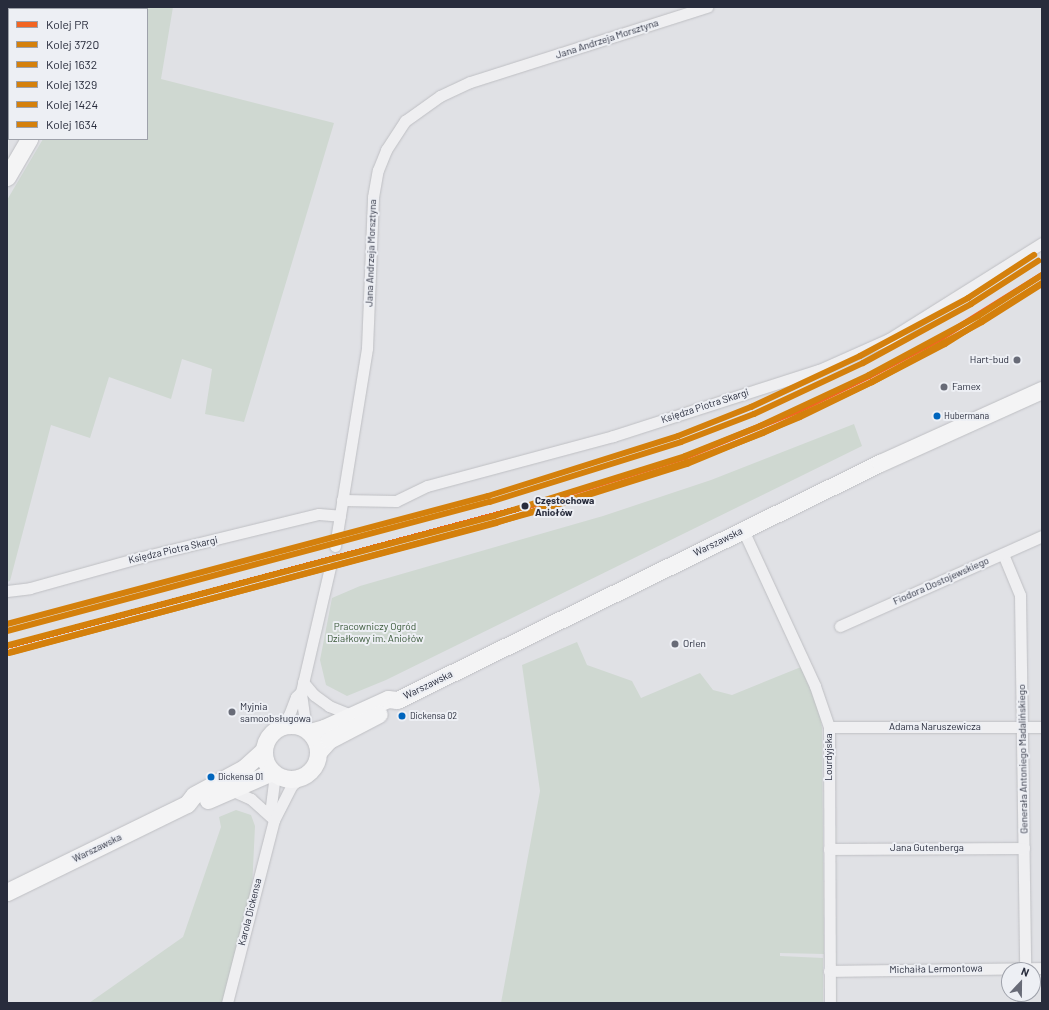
<!DOCTYPE html>
<html>
<head>
<meta charset="utf-8">
<style>
  body { margin:0 }
  #map { position:relative; width:1049px; height:1010px; overflow:hidden; background:#e0e1e5; font-family:Barlow,sans-serif }
  div>[style] { position:absolute }
  .green>* { inset:0; background:#cfd8d1 }
  .roads { filter:drop-shadow(0 0 1px #bebfc3) drop-shadow(0 0 1px #bebfc3) }
  .street>* { height:11px; margin:-5.5px; padding:0 5.5px; transform-origin:5.5px; border-radius:5.5px; background:#efeff1 }
  .primary>* { height:17px; margin:-8.5px; padding:0 8.5px; transform-origin:8.5px; border-radius:8.5px; background:#f4f4f5 }
  .primary>.ring { margin:-8.5px; padding:0; box-sizing:content-box; background:none; border:17px solid #f4f4f5; border-radius:50% }
  .rail-1>* { height:6px; margin:-3px; padding:0 3px; transform-origin:3px; border-radius:3px; background:#f26522 }
  .rail-2>* { height:6px; margin:-3px; padding:0 3px; transform-origin:3px; border-radius:3px; background:#d4800c }
  .rail-3>* { height:6px; margin:-3px; padding:0 3px; transform-origin:3px; border-radius:3px; background:#d4800c }
  .rail-4>* { height:6px; margin:-3px; padding:0 3px; transform-origin:3px; border-radius:3px; background:#d4800c }
  .rail-5>* { height:6px; margin:-3px; padding:0 3px; transform-origin:3px; border-radius:3px; background:#d4800c }
  .rail-6>* { height:6px; margin:-3px; padding:0 3px; transform-origin:3px; border-radius:3px; background:#d4800c }
  .dots>* { width:11px; height:11px; translate:-50% -50%; box-sizing:border-box; border:2px solid #edeff4; border-radius:50% }
  span { translate:-50% -50%; white-space:nowrap; text-align:center; line-height:1.15; -webkit-text-stroke:4px #edeff4; paint-order:stroke }
  .bus-label { font-size:9px; color:#282c3c }
  .left { translate:0 -50%; text-align:left }
  .street-label { font-size:10px; color:#282c3c }
  .poi-label { font-size:10px; color:#282c3c }
  .right { translate:-100% -50%; text-align:right }
  .stop-label { font-size:10px; color:#282c3c; font-weight:700 }
  .park-label { font-size:10px; color:#385737 }
  .frame { position:absolute; inset:0; border:8px solid #282c3c; pointer-events:none }
  .legend { position:absolute; left:8px; top:8px; width:140px; height:132px; box-sizing:border-box; background:#edeff4; border:1px solid #9ea1aa; margin:0; padding:5px 7px; list-style:none; font-size:12px; color:#282c3c }
  .legend li { display:flex; align-items:center; gap:8px; height:20px }
  .legend b { width:20px; border:1px solid #9ea1aa }
  .north { position:absolute; left:1001px; top:962px; width:40px; height:40px; box-sizing:border-box; background:#edeff4; border:1px solid #9ea1aa; border-radius:50%; rotate:22deg; font-size:11px; font-weight:700; line-height:16px; text-align:center; color:#282c3c }
  .north::after { content:''; display:block; margin:auto; width:14px; height:18px; background:#686b77; clip-path:polygon(50% 0,100% 100%,50% 72%,0 100%) }
</style>
</head>
<body>
<div id="map">
  <div class="green">
    <i style="clip-path:polygon(7px 7px,65px 7px,9px 9px,7px 106px)"></i>
    <i style="clip-path:polygon(124px 7px,173px 7px,161px 79px,334px 123px,244px 422px,205px 414px,212px 369px,182px 359px,171px 399px,109px 377px,90px 438px,51px 425px,10px 581px,7px 582px,7px 200px,43px 139px,147px 139px,147px 9px,123px 9px)"></i>
    <i style="clip-path:polygon(854px 424px,862px 446px,386px 680px,347px 696px,326px 685px,320px 660px,332px 598px,360px 586px,603px 516px,711px 480px)"></i>
    <i style="clip-path:polygon(577px 642px,587px 665px,632px 681px,641px 698px,700px 673px,713px 690px,732px 695px,801px 667px,819px 710px,822px 728px,824px 954px,780px 953px,780px 956px,823px 958px,823px 1003px,501px 1003px,540px 791px,522px 665px)"></i>
    <i style="clip-path:polygon(236px 810px,251px 815px,255px 826px,252px 889px,222px 1003px,89px 1003px,183px 937px,221px 827px,219px 817px)"></i>
  </div>
  <div class="roads">
    <div class="street">
      <i style="left:342px;top:500px;width:54px;rotate:1.1deg"></i>
      <i style="left:396px;top:501px;width:34px;rotate:-26deg"></i>
      <i style="left:427px;top:486px;width:193px;rotate:-15deg"></i>
      <i style="left:613px;top:436px;width:216px;rotate:-17.8deg"></i>
      <i style="left:819px;top:370px;width:77px;rotate:-23.9deg"></i>
      <i style="left:889px;top:339px;width:181px;rotate:-32.1deg"></i>
      <i style="left:743px;top:530px;width:172px;rotate:65.2deg"></i>
      <i style="left:815px;top:686px;width:43px;rotate:71.1deg"></i>
      <i style="left:829px;top:727px;width:276px;rotate:89.8deg"></i>
      <i style="left:335px;top:546px;width:201px;rotate:-80.8deg"></i>
      <i style="left:367px;top:348px;width:151px;rotate:-87.7deg"></i>
      <i style="left:373px;top:197px;width:27px;rotate:-80deg"></i>
      <i style="left:378px;top:170px;width:22px;rotate:-68deg"></i>
      <i style="left:386px;top:150px;width:35px;rotate:-57deg"></i>
      <i style="left:405px;top:121px;width:43px;rotate:-35.5deg"></i>
      <i style="left:440px;top:96px;width:33px;rotate:-25deg"></i>
      <i style="left:470px;top:82px;width:249px;rotate:-17.6deg"></i>
      <i style="left:1003px;top:554px;width:44px;rotate:67.5deg"></i>
      <i style="left:1020px;top:595px;width:373px;rotate:89.2deg"></i>
      <i style="left:7px;top:591px;width:23px;rotate:-7deg"></i>
      <i style="left:30px;top:588px;width:112px;rotate:-15.5deg"></i>
      <i style="left:138px;top:558px;width:186px;rotate:-13.7deg"></i>
      <i style="left:319px;top:514px;width:21px;rotate:5deg"></i>
      <i style="left:840px;top:626px;width:221px;rotate:-24deg"></i>
      <i style="left:303px;top:682px;width:17px;rotate:50deg"></i>
      <i style="left:314px;top:695px;width:19px;rotate:36deg"></i>
      <i style="left:329px;top:706px;width:24px;rotate:22deg"></i>
      <i style="left:280px;top:727px;width:15px;rotate:-53deg"></i>
      <i style="left:289px;top:715px;width:19px;rotate:-69deg"></i>
      <i style="left:296px;top:697px;width:7px;rotate:-45deg"></i>
      <i style="left:829px;top:727px;width:213px"></i>
      <i style="left:306px;top:729px;width:37px;rotate:-98deg"></i>
      <i style="left:301px;top:692px;width:128px;rotate:-76.9deg"></i>
      <i style="left:231px;top:790px;width:22px;rotate:24deg"></i>
      <i style="left:251px;top:799px;width:31px;rotate:42deg"></i>
      <i style="left:270px;top:814px;width:40px;rotate:-82.9deg"></i>
      <i style="left:829px;top:849px;width:195px;rotate:-0.3deg"></i>
      <i style="left:829px;top:971px;width:213px;rotate:-0.8deg"></i>
      <i style="left:227px;top:1003px;width:189px;rotate:-75.6deg"></i>
      <i style="left:274px;top:820px;width:39px;rotate:-63deg"></i>
      <i style="left:292px;top:785px;width:9px;rotate:-41deg"></i>
    </div>
    <div class="primary">
      <i style="left:78px;top:9px;width:3px;rotate:-45deg"></i>
      <i style="left:107px;top:9px;width:2px;rotate:-63deg"></i>
      <i style="left:7px;top:127px;width:4px;rotate:-63deg"></i>
      <i style="left:7px;top:177px;width:44px;rotate:-59.9deg"></i>
      <i class="ring" style="left:264px;top:725px;width:37px;height:37px"></i>
      <i style="left:310px;top:732px;width:15px;rotate:-16deg"></i>
      <i style="left:324px;top:728px;width:70px;rotate:-24.4deg"></i>
      <i style="left:388px;top:699px;width:9px;rotate:6deg"></i>
      <i style="left:397px;top:700px;width:538px;rotate:-26.14deg"></i>
      <i style="left:880px;top:463px;width:178px;rotate:-24.3deg"></i>
      <i style="left:319px;top:751px;width:15px;rotate:-48deg"></i>
      <i style="left:329px;top:740px;width:56px;rotate:-27.5deg"></i>
      <i style="left:208px;top:800px;width:70px;rotate:-23.6deg"></i>
      <i style="left:7px;top:892px;width:200px;rotate:-26.1deg"></i>
      <i style="left:187px;top:804px;width:11px;rotate:-52deg"></i>
      <i style="left:194px;top:795px;width:57px;rotate:-28.4deg"></i>
      <i style="left:244px;top:768px;width:27px;rotate:-42deg"></i>
    </div>
  </div>
  <div class="rail-1">
    <i style="left:7px;top:646px;width:544px;rotate:-15.03deg"></i>
    <i style="left:532px;top:505px;width:160px;rotate:-17.4deg"></i>
    <i style="left:685px;top:457px;width:121px;rotate:-22.3deg"></i>
    <i style="left:797px;top:411px;width:80px;rotate:-25.9deg"></i>
    <i style="left:869px;top:376px;width:81px;rotate:-27.8deg"></i>
    <i style="left:941px;top:338px;width:119px;rotate:-32deg"></i>
  </div>
  <div class="rail-2">
    <i style="left:9px;top:653px;width:544px;rotate:-15.03deg"></i>
    <i style="left:534px;top:512px;width:160px;rotate:-17.4deg"></i>
    <i style="left:687px;top:464px;width:122px;rotate:-22.6deg"></i>
    <i style="left:800px;top:417px;width:80px;rotate:-25.9deg"></i>
    <i style="left:872px;top:382px;width:82px;rotate:-27.5deg"></i>
    <i style="left:945px;top:344px;width:115px;rotate:-32.2deg"></i>
  </div>
  <div class="rail-3">
    <i style="left:9px;top:645px;width:502px;rotate:-14.89deg"></i>
    <i style="left:494px;top:516px;width:200px;rotate:-17.4deg"></i>
    <i style="left:685px;top:456px;width:81px;rotate:-21.8deg"></i>
    <i style="left:760px;top:426px;width:120px;rotate:-25.1deg"></i>
    <i style="left:869px;top:375px;width:124px;rotate:-28.4deg"></i>
    <i style="left:978px;top:316px;width:76px;rotate:-32.6deg"></i>
  </div>
  <div class="rail-4">
    <i style="left:7px;top:631px;width:500px;rotate:-15deg"></i>
    <i style="left:490px;top:502px;width:200px;rotate:-17.4deg"></i>
    <i style="left:681px;top:442px;width:78px;rotate:-21deg"></i>
    <i style="left:754px;top:414px;width:120px;rotate:-25.1deg"></i>
    <i style="left:863px;top:363px;width:123px;rotate:-28.6deg"></i>
    <i style="left:971px;top:304px;width:80px;rotate:-32.7deg"></i>
  </div>
  <div class="rail-5">
    <i style="left:11px;top:652px;width:502px;rotate:-14.89deg"></i>
    <i style="left:496px;top:523px;width:201px;rotate:-17.6deg"></i>
    <i style="left:688px;top:462px;width:80px;rotate:-21.1deg"></i>
    <i style="left:763px;top:433px;width:120px;rotate:-25.1deg"></i>
    <i style="left:872px;top:382px;width:125px;rotate:-28.6deg"></i>
    <i style="left:982px;top:322px;width:71px;rotate:-32.3deg"></i>
  </div>
  <div class="rail-6">
    <i style="left:7px;top:624px;width:498px;rotate:-14.9deg"></i>
    <i style="left:488px;top:496px;width:199px;rotate:-17.5deg"></i>
    <i style="left:678px;top:436px;width:79px;rotate:-21.7deg"></i>
    <i style="left:751px;top:407px;width:120px;rotate:-25.1deg"></i>
    <i style="left:860px;top:356px;width:123px;rotate:-28.2deg"></i>
    <i style="left:968px;top:298px;width:79px;rotate:-33.1deg"></i>
  </div>
  <div class="dots">
    <i style="left:1017px;top:360px;background:#686b77"></i>
    <i style="left:944px;top:387px;background:#686b77"></i>
    <i style="left:937px;top:416px;background:#0065bd"></i>
    <i style="left:525px;top:506px;background:#282c3c"></i>
    <i style="left:675px;top:644px;background:#686b77"></i>
    <i style="left:232px;top:712px;background:#686b77"></i>
    <i style="left:402px;top:716px;background:#0065bd"></i>
    <i style="left:211px;top:777px;background:#0065bd"></i>
  </div>
  <div class="bus-label">
    <span class="left" style="left:944px;top:416px">Hubermana</span>
    <span class="left" style="left:410px;top:716px">Dickensa 02</span>
    <span class="left" style="left:218px;top:777px">Dickensa 01</span>
  </div>
  <div class="street-label">
    <span style="left:607px;top:39px;rotate:-18deg">Jana Andrzeja Morsztyna</span>
    <span style="left:371px;top:253px;rotate:-88deg">Jana Andrzeja Morsztyna</span>
    <span style="left:705px;top:406px;rotate:-18deg">Księdza Piotra Skargi</span>
    <span style="left:718px;top:542px;rotate:-26deg">Warszawska</span>
    <span style="left:173px;top:550px;rotate:-13deg">Księdza Piotra Skargi</span>
    <span style="left:941px;top:581px;rotate:-24deg">Fiodora Dostojewskiego</span>
    <span style="left:428px;top:685px;rotate:-26deg">Warszawska</span>
    <span style="left:935px;top:727px">Adama Naruszewicza</span>
    <span style="left:829px;top:757px;rotate:-90deg">Lourdyjska</span>
    <span style="left:1023px;top:759px;rotate:-91deg">Generała Antoniego Madalińskiego</span>
    <span style="left:97px;top:848px;rotate:-26deg">Warszawska</span>
    <span style="left:927px;top:848px">Jana Gutenberga</span>
    <span style="left:250px;top:912px;rotate:-76deg">Karola Dickensa</span>
    <span style="left:936px;top:969px;rotate:-1deg">Michaiła Lermontowa</span>
  </div>
  <div class="poi-label">
    <span class="right" style="left:1009px;top:360px">Hart-bud</span>
    <span class="left" style="left:952px;top:387px">Famex</span>
    <span class="left" style="left:683px;top:644px">Orlen</span>
    <span class="left" style="left:240px;top:712px">Myjnia<br>samoobsługowa</span>
  </div>
  <div class="stop-label">
    <span class="left" style="left:535px;top:506px">Częstochowa<br>Aniołów</span>
  </div>
  <div class="park-label">
    <span style="left:375px;top:632px">Pracowniczy Ogród<br>Działkowy im. Aniołów</span>
  </div>
  <div class="frame"></div>
  <ul class="legend">
  <li><b style="height:5px;background:#f26522"></b>Kolej PR</li>
  <li><b style="height:5px;background:#d4800c"></b>Kolej 3720</li>
  <li><b style="height:5px;background:#d4800c"></b>Kolej 1632</li>
  <li><b style="height:5px;background:#d4800c"></b>Kolej 1329</li>
  <li><b style="height:5px;background:#d4800c"></b>Kolej 1424</li>
  <li><b style="height:5px;background:#d4800c"></b>Kolej 1634</li>
  </ul>
  <div class="north">N</div>
</div>
</body>
</html>
